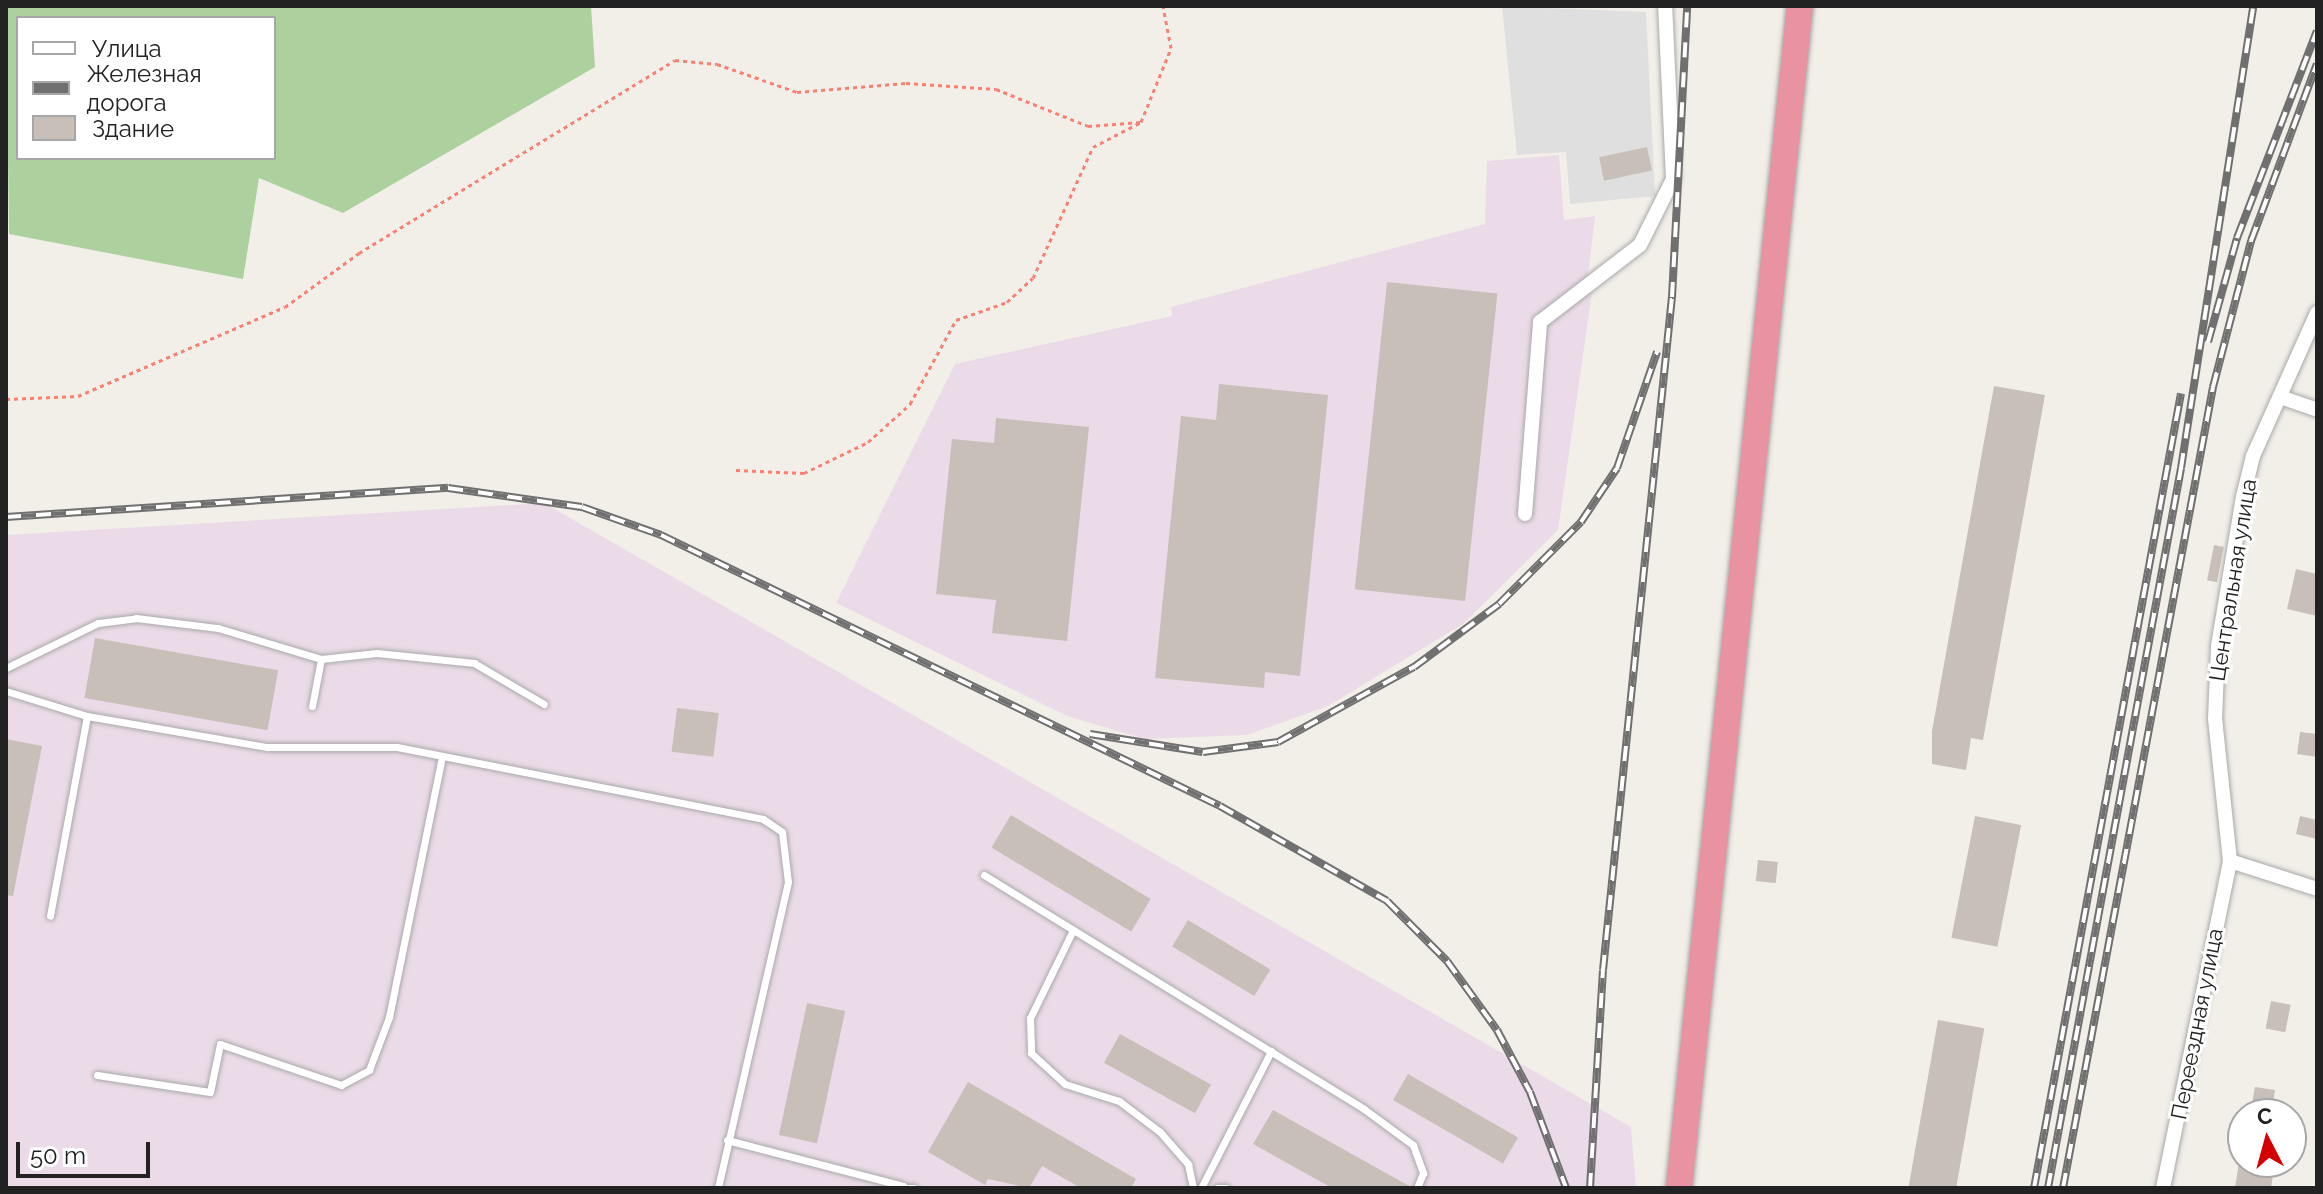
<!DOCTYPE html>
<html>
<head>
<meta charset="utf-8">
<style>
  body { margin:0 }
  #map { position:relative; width:2323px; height:1194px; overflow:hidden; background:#f2efe9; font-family:Raleway,sans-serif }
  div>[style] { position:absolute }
  .residential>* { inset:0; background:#e0dfdf }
  .industrial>* { inset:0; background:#ebdbe8 }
  .forest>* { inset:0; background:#add19e }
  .building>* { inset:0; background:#c7bfb8; transform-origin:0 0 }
  .path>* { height:3px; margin-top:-1.5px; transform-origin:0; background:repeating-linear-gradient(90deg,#fa8072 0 4px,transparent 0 8px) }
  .roads { filter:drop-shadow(0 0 2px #a9a9a9) drop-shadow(0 0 2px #a9a9a9) }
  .lane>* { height:7px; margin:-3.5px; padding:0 3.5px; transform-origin:3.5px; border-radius:3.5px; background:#fff }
  .street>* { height:14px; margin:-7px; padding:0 7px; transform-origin:7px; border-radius:7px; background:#fff }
  .highway>* { height:26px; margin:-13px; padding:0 13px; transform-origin:13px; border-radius:13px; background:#e892a2 }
  .rail>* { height:8px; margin-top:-4px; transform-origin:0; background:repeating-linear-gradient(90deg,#fff 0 15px,#707070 0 30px); box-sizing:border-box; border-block:2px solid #707070 }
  span { translate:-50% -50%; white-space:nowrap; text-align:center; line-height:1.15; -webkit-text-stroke:6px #fff; paint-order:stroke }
  .street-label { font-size:22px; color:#222 }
  .frame { position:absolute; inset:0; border:8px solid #222; pointer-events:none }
  .legend { position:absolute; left:16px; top:16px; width:260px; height:144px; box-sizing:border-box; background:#fff; border:2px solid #a7a7a7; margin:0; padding:10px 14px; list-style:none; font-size:24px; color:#222 }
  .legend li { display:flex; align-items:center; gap:16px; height:40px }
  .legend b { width:40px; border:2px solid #a7a7a7 }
  .north { position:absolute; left:2227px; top:1098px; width:80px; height:80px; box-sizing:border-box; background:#fff; border:2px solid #a7a7a7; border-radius:50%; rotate:354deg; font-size:22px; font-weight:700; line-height:32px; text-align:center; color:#222 }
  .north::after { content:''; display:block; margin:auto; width:28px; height:36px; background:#d40000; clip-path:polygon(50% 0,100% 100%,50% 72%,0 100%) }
  .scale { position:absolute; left:16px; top:1142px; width:134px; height:36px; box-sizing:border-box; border:4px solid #222; border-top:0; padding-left:10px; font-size:24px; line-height:28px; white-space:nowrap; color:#222; -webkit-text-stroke:6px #fff; paint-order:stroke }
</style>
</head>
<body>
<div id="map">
  <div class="residential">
    <i style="clip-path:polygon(1502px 6px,1646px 12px,1655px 196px,1570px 204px,1566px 152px,1517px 155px)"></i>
  </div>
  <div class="industrial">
    <i style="clip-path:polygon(1559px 155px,1564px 220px,1595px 216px,1586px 292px,1592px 292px,1558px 530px,1463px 624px,1328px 706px,1247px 735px,1145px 739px,1067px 716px,836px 603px,955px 364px,1172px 316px,1171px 307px,1485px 224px,1487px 161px)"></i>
    <i style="clip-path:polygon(544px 503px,1631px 1127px,1636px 1188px,6px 1188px,6px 535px)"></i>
  </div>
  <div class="forest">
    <i style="clip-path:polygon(evenodd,6px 6px,591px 6px,595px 67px,343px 213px,259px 178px,243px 279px,9px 234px,6px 6px,18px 18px,274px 18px,274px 158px,18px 158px,18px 18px)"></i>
  </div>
  <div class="building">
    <i style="left:1647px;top:147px;width:24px;height:49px;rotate:78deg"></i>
    <i style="left:1387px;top:282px;width:111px;height:309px;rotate:6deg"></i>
    <i style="clip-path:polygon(1219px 384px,1328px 395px,1300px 676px,1265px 672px,1264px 688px,1155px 678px,1181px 416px,1216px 420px)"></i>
    <i style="clip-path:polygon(1994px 386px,2045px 395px,1983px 740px,1971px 738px,1966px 770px,1932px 764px,1932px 731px)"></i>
    <i style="clip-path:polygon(996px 418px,1089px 427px,1067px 641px,992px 633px,996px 600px,936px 594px,952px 439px,994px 443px)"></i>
    <i style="left:2214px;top:545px;width:10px;height:36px;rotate:11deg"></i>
    <i style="clip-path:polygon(2296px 569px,2317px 574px,2317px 616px,2287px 609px)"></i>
    <i style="left:95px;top:638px;width:186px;height:61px;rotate:10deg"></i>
    <i style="left:677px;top:708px;width:42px;height:44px;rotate:7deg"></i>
    <i style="clip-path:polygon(2300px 732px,2317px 734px,2317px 757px,2297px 754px)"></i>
    <i style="clip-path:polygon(6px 739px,42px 746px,13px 896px,6px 895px)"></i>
    <i style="left:1011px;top:815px;width:163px;height:38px;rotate:31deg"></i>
    <i style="left:1975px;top:816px;width:47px;height:124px;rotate:11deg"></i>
    <i style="clip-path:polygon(2300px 816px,2317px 820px,2317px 839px,2296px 834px)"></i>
    <i style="left:1758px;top:860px;width:20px;height:21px;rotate:6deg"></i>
    <i style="left:1188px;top:920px;width:96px;height:31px;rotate:31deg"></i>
    <i style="left:2271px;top:1001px;width:20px;height:28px;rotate:11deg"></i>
    <i style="left:807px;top:1003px;width:39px;height:135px;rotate:12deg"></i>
    <i style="left:1938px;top:1020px;width:47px;height:170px;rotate:10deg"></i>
    <i style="left:1120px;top:1034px;width:104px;height:33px;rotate:29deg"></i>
    <i style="left:1408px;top:1074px;width:127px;height:30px;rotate:30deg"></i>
    <i style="clip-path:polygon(968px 1082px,1136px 1179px,1131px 1188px,1081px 1188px,1042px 1166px,1029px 1188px,988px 1179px,985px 1185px,928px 1152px)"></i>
    <i style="clip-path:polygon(2255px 1087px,2275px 1090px,2271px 1114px,2250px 1114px)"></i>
    <i style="clip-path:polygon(1273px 1110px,1411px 1187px,1411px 1188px,1332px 1188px,1253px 1144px)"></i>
    <i style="clip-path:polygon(2239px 1162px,2275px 1162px,2271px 1188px,2235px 1188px)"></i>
  </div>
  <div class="path">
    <i style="left:6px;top:399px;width:72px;rotate:-2.4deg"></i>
    <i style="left:78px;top:396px;width:225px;rotate:-23.3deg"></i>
    <i style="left:285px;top:307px;width:92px;rotate:-36.1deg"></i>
    <i style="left:359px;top:253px;width:370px;rotate:-31.4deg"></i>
    <i style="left:675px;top:60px;width:42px;rotate:5.4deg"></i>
    <i style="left:717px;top:64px;width:85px;rotate:19.3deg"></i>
    <i style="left:797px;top:92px;width:109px;rotate:-4.7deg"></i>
    <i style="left:906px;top:83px;width:90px;rotate:3.8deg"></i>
    <i style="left:996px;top:89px;width:99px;rotate:21.9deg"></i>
    <i style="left:1088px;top:126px;width:53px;rotate:-4.3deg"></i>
    <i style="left:736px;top:470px;width:68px;rotate:2.5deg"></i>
    <i style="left:804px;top:473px;width:71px;rotate:-25.8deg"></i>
    <i style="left:868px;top:442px;width:57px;rotate:-42.1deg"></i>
    <i style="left:910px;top:404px;width:96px;rotate:-61.3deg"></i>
    <i style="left:956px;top:320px;width:54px;rotate:-19.4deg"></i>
    <i style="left:1007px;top:302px;width:35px;rotate:-43deg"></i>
    <i style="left:1033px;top:278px;width:144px;rotate:-65.4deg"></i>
    <i style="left:1093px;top:147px;width:54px;rotate:-27.5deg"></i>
    <i style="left:1141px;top:122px;width:80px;rotate:-67.9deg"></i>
    <i style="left:1171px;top:48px;width:43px;rotate:-100.8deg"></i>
  </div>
  <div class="roads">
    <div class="lane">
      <i style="left:321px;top:659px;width:56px;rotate:-6.1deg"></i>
      <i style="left:377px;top:653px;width:98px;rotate:5.9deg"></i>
      <i style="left:474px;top:663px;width:81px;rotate:30.4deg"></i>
      <i style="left:6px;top:668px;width:102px;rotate:-26.1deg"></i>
      <i style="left:98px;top:623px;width:38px;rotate:-7deg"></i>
      <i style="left:136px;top:618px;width:83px;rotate:7deg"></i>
      <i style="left:218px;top:628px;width:108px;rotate:16.8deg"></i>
      <i style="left:321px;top:659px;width:48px;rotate:100.8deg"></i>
      <i style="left:6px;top:691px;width:85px;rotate:17.2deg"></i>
      <i style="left:87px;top:716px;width:203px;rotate:100.5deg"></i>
      <i style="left:87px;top:716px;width:183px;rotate:9.8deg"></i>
      <i style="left:267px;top:747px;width:130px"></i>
      <i style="left:397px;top:747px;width:373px;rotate:11.1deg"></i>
      <i style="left:763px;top:819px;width:23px;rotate:34deg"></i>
      <i style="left:782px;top:832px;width:50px;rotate:83.2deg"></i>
      <i style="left:788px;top:882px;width:314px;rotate:102.9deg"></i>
      <i style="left:984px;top:875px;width:446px;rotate:31.6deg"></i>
      <i style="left:1364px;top:1109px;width:61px;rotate:36.3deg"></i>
      <i style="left:1413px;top:1145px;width:30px;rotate:70deg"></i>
      <i style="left:1423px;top:1173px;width:16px;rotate:112deg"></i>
      <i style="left:1073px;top:930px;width:98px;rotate:116deg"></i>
      <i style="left:1030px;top:1018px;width:35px;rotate:88deg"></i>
      <i style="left:1031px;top:1053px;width:46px;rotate:42.4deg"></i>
      <i style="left:1065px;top:1084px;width:57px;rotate:17.5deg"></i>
      <i style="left:1119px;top:1101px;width:51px;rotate:37.1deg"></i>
      <i style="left:1160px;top:1132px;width:43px;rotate:48.8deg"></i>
      <i style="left:1188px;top:1164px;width:25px;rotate:78deg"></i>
      <i style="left:97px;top:1075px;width:114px;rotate:8.6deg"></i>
      <i style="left:210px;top:1092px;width:49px;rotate:-78.2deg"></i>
      <i style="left:220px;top:1044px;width:128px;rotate:18.7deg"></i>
      <i style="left:341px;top:1085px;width:32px;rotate:-28deg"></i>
      <i style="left:369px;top:1070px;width:57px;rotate:-69.3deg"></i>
      <i style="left:389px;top:1017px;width:261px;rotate:-78.5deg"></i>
      <i style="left:727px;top:1140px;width:182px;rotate:14.6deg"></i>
      <i style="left:902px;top:1188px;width:12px"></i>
      <i style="left:1201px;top:1188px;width:154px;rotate:-62.9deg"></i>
      <i style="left:1217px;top:1188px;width:9px"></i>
    </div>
    <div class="street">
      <i style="left:2280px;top:397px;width:39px;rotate:19deg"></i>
      <i style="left:1525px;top:514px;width:193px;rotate:-85.5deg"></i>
      <i style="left:1540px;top:322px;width:126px;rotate:-37.6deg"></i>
      <i style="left:1640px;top:245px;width:74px;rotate:-63.4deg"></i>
      <i style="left:1673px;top:179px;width:173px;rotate:-92.6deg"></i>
      <i style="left:2230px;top:861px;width:91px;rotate:17.8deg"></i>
      <i style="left:2163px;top:1188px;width:334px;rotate:-78.4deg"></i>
      <i style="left:2230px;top:861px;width:143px;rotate:-96deg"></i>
      <i style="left:2215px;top:719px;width:73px;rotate:-87.6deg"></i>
      <i style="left:2218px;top:646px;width:151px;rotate:-80.5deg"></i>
      <i style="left:2243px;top:497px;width:42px;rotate:-76.3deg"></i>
      <i style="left:2253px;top:456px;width:157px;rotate:-65.9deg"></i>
    </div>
    <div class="highway">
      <i style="left:1679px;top:1188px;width:1188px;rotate:-84.16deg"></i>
    </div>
  </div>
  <div class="rail">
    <i style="left:2208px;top:342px;width:108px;rotate:-74.4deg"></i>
    <i style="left:2237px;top:238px;width:222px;rotate:-68.9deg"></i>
    <i style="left:6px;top:517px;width:443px;rotate:-3.8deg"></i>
    <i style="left:448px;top:488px;width:135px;rotate:8.1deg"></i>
    <i style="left:582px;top:507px;width:84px;rotate:19.5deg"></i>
    <i style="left:661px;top:535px;width:621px;rotate:25.86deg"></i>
    <i style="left:1220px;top:806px;width:192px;rotate:29.6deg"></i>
    <i style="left:1387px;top:901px;width:85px;rotate:45deg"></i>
    <i style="left:1447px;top:961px;width:85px;rotate:54.1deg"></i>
    <i style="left:1497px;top:1030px;width:70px;rotate:62deg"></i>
    <i style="left:1530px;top:1092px;width:103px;rotate:69.4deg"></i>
    <i style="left:1090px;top:734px;width:114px;rotate:9.1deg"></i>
    <i style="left:1203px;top:752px;width:76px;rotate:-7.6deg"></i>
    <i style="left:1278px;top:742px;width:155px;rotate:-28.9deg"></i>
    <i style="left:1414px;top:667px;width:106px;rotate:-36.5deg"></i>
    <i style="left:1499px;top:604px;width:116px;rotate:-45deg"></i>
    <i style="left:1581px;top:522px;width:65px;rotate:-56.3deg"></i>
    <i style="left:1617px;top:468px;width:123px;rotate:-71deg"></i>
    <i style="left:1590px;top:1188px;width:218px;rotate:-86.6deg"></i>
    <i style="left:1603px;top:970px;width:677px;rotate:-84.15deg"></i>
    <i style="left:1672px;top:297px;width:291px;rotate:-87deg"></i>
    <i style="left:2034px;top:1188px;width:808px;rotate:-79.52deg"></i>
    <i style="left:2048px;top:1188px;width:732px;rotate:-79.53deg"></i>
    <i style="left:2181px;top:468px;width:468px;rotate:-81.1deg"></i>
    <i style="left:2063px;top:1188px;width:815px;rotate:-79.39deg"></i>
    <i style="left:2213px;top:387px;width:151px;rotate:-75.4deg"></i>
    <i style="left:2251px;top:241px;width:189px;rotate:-69.6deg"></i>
  </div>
  <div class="street-label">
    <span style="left:2233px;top:580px;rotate:-81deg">Центральная улица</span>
    <span style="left:2197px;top:1024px;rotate:-79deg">Переездная улица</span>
  </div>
  <div class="frame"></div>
  <ul class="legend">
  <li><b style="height:10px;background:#fff"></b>Улица</li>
  <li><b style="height:10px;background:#707070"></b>Железная дорога</li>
  <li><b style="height:22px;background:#c7bfb8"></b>Здание</li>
  </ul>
  <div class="north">С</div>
  <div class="scale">50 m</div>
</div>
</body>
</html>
